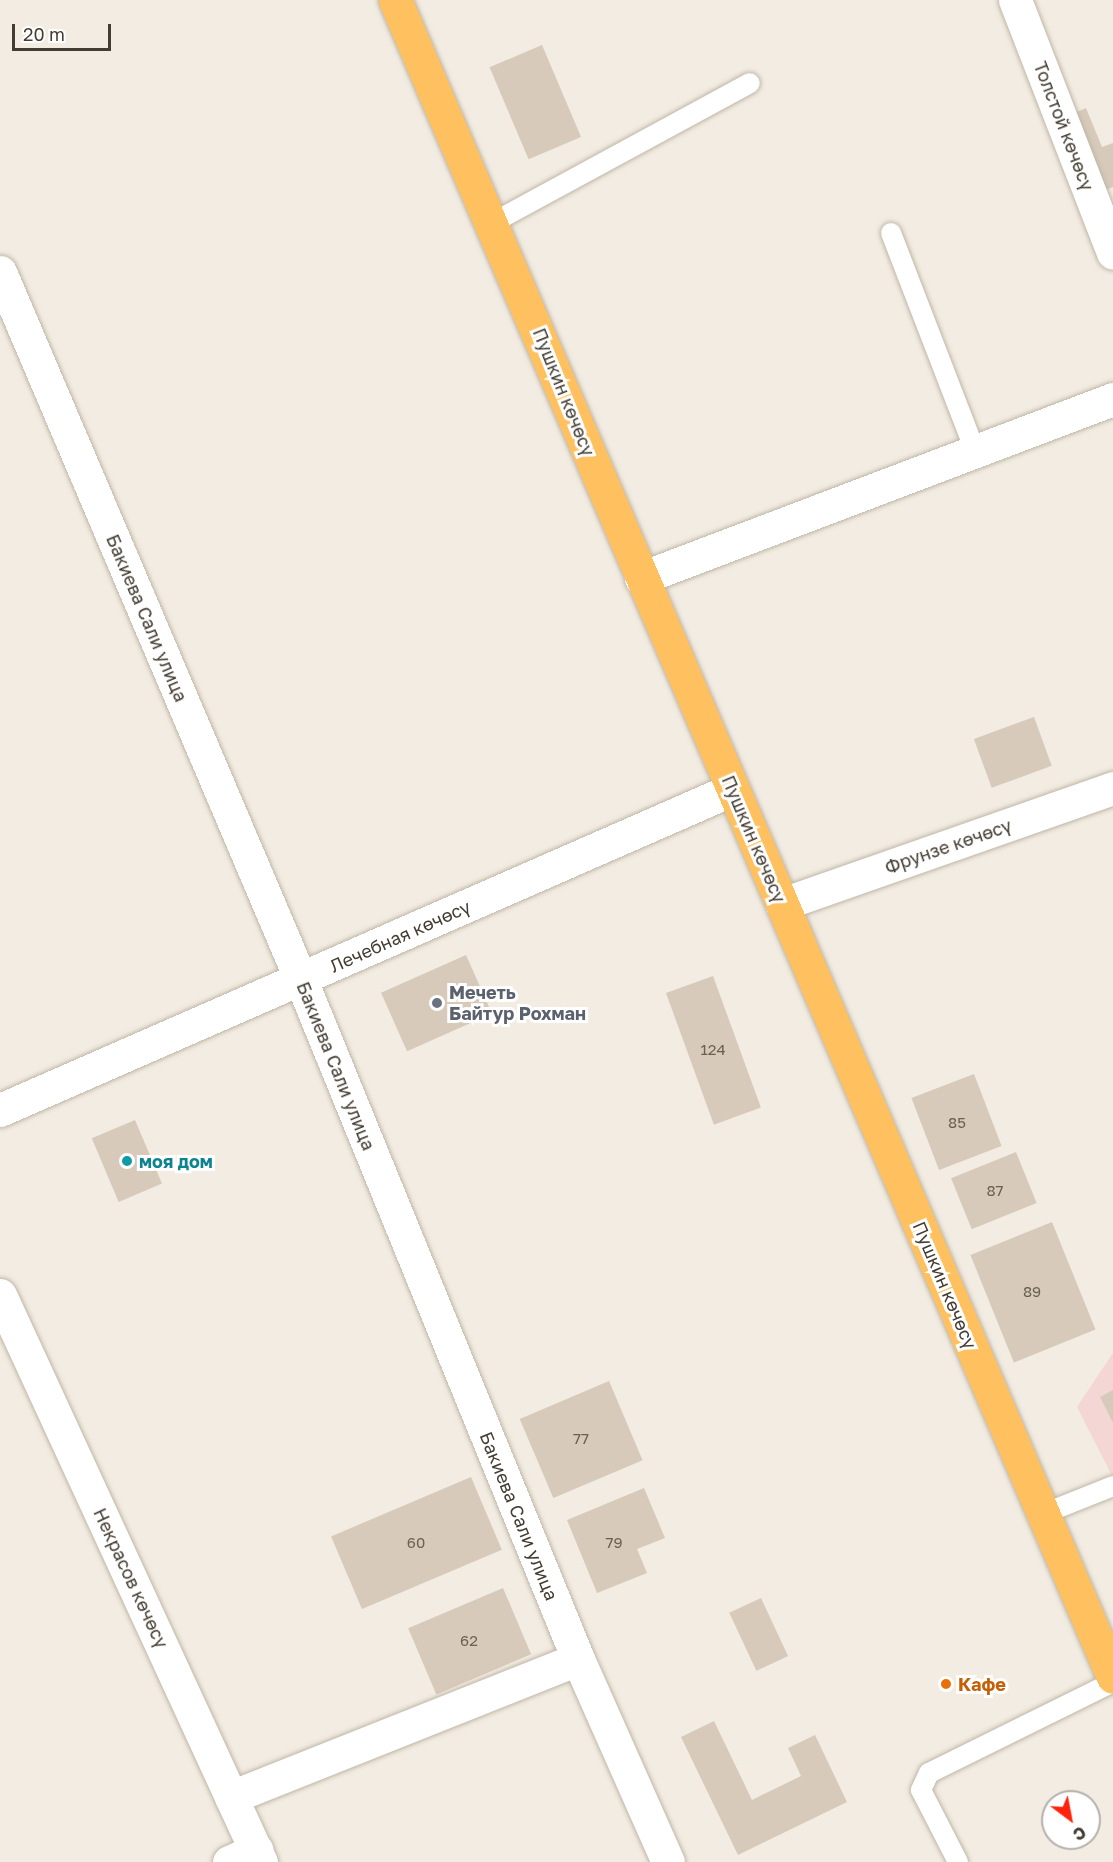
<!DOCTYPE html>
<html>
<head>
<meta charset="utf-8">
<style>
  body { margin:0 }
  #map { position:relative; width:1113px; height:1862px; overflow:hidden; background:#f2ece2; font-family:"Golos Text",sans-serif }
  div>[style] { position:absolute }
  .medical>* { inset:0; background:#f4d7d4 }
  .building>* { inset:0; background:#d7caba; transform-origin:0 0 }
  .roads { filter:drop-shadow(0 0 2px #c0b6a7) drop-shadow(0 0 2px #c0b6a7) }
  .lane>* { height:20px; margin:-10px; padding:0 10px; transform-origin:10px; border-radius:10px; background:#fff }
  .street>* { height:33px; margin:-16.5px; padding:0 16.5px; transform-origin:16.5px; border-radius:16.5px; background:#fff }
  .highway>* { height:33px; margin:-16.5px; padding:0 16.5px; transform-origin:16.5px; border-radius:16.5px; background:#ffc160 }
  .dots>* { width:16px; height:16px; translate:-50% -50%; box-sizing:border-box; border:3px solid #fff; border-radius:50% }
  span { translate:-50% -50%; white-space:nowrap; text-align:center; line-height:1.15; -webkit-text-stroke:6px #fff; paint-order:stroke }
  .number-label { font-size:15px; color:#686054 }
  .number-label span { -webkit-text-stroke-width:0 }
  .street-label { font-size:18px; color:#433c32 }
  .worship-label { font-size:18px; color:#5b616d; font-weight:700 }
  .left { translate:0 -50%; text-align:left }
  .culture-label { font-size:18px; color:#0d838f; font-weight:700 }
  .food-label { font-size:18px; color:#c56008; font-weight:700 }
  .north { position:absolute; left:1041px; top:1790px; width:60px; height:60px; box-sizing:border-box; background:#fff; border:2px solid #b4b1ad; border-radius:50%; rotate:148deg; font-size:16px; font-weight:700; line-height:24px; text-align:center; color:#433c32 }
  .north::after { content:''; display:block; margin:auto; width:21px; height:27px; background:#ff230c; clip-path:polygon(50% 0,100% 100%,50% 72%,0 100%) }
  .scale { position:absolute; left:12px; top:24px; width:99px; height:27px; box-sizing:border-box; border:3px solid #433c32; border-top:0; padding-left:8px; font-size:18px; line-height:21px; white-space:nowrap; color:#433c32; -webkit-text-stroke:4px #fff; paint-order:stroke }
</style>
</head>
<body>
<div id="map">
  <div class="medical">
    <i style="clip-path:polygon(1113px 1353px,1113px 1478px,1077px 1407px)"></i>
  </div>
  <div class="building">
    <i style="left:542px;top:45px;width:100px;height:57px;rotate:67deg"></i>
    <i style="clip-path:polygon(1086px 108px,1102px 147px,1113px 143px,1113px 187px,1094px 194px,1063px 118px)"></i>
    <i style="left:1034px;top:717px;width:52px;height:64px;rotate:70deg"></i>
    <i style="left:466px;top:955px;width:64px;height:93px;rotate:66deg"></i>
    <i style="left:713px;top:976px;width:140px;height:50px;rotate:70deg"></i>
    <i style="left:974px;top:1074px;width:77px;height:67px;rotate:69deg"></i>
    <i style="left:135px;top:1120px;width:69px;height:47px;rotate:67deg"></i>
    <i style="left:1016px;top:1152px;width:55px;height:70px;rotate:68deg"></i>
    <i style="left:1052px;top:1222px;width:116px;height:88px;rotate:68deg"></i>
    <i style="left:609px;top:1381px;width:86px;height:97px;rotate:67deg"></i>
    <i style="clip-path:polygon(1113px 1390px,1113px 1423px,1100px 1397px)"></i>
    <i style="left:471px;top:1477px;width:79px;height:152px;rotate:67deg"></i>
    <i style="clip-path:polygon(644px 1488px,665px 1538px,637px 1549px,647px 1573px,597px 1593px,567px 1520px)"></i>
    <i style="left:503px;top:1588px;width:72px;height:103px;rotate:67deg"></i>
    <i style="left:761px;top:1598px;width:64px;height:35px;rotate:65deg"></i>
    <i style="clip-path:polygon(714px 1721px,752px 1800px,801px 1776px,788px 1748px,815px 1735px,847px 1802px,738px 1855px,681px 1737px)"></i>
  </div>
  <div class="roads">
    <div class="lane">
      <i style="left:494px;top:222px;width:291px;rotate:-28.5deg"></i>
      <i style="left:891px;top:233px;width:234px;rotate:68.9deg"></i>
      <i style="left:1043px;top:1514px;width:75px;rotate:-21.8deg"></i>
      <i style="left:958px;top:1862px;width:81px;rotate:-117.2deg"></i>
      <i style="left:921px;top:1790px;width:19px;rotate:-65deg"></i>
      <i style="left:929px;top:1773px;width:205px;rotate:-26.3deg"></i>
    </div>
    <div class="street">
      <i style="left:1015px;top:0;width:271px;rotate:68.8deg"></i>
      <i style="left:0;top:272px;width:769px;rotate:66.97deg"></i>
      <i style="left:301px;top:980px;width:733px;rotate:67.81deg"></i>
      <i style="left:578px;top:1659px;width:222px;rotate:66.1deg"></i>
      <i style="left:641px;top:578px;width:505px;rotate:-20.77deg"></i>
      <i style="left:782px;top:904px;width:351px;rotate:-19.3deg"></i>
      <i style="left:0;top:1110px;width:800px;rotate:-23.65deg"></i>
      <i style="left:0;top:1295px;width:624px;rotate:65.28deg"></i>
      <i style="left:231px;top:1797px;width:373px;rotate:-21.7deg"></i>
      <i style="left:229px;top:1862px;width:30px;rotate:-24deg"></i>
    </div>
    <div class="highway">
      <i style="left:395px;top:0;width:1824px;rotate:66.82deg"></i>
    </div>
  </div>
  <div class="dots">
    <i style="left:437px;top:1003px;background:#6b7280"></i>
    <i style="left:127px;top:1161px;background:#0f9aa8"></i>
    <i style="left:946px;top:1684px;background:#e8710a"></i>
  </div>
  <div class="number-label">
    <span style="left:713px;top:1050px">124</span>
    <span style="left:957px;top:1123px">85</span>
    <span style="left:995px;top:1191px">87</span>
    <span style="left:1032px;top:1292px">89</span>
    <span style="left:581px;top:1439px">77</span>
    <span style="left:416px;top:1543px">60</span>
    <span style="left:614px;top:1543px">79</span>
    <span style="left:469px;top:1641px">62</span>
  </div>
  <div class="street-label">
    <span style="left:1064px;top:126px;rotate:69deg">Толстой көчөсү</span>
    <span style="left:564px;top:392px;rotate:68deg">Пушкин көчөсү</span>
    <span style="left:147px;top:618px;rotate:67deg">Бакиева Сали улица</span>
    <span style="left:754px;top:839px;rotate:67deg">Пушкин көчөсү</span>
    <span style="left:948px;top:846px;rotate:-19deg">Фрунзе көчөсү</span>
    <span style="left:400px;top:936px;rotate:-24deg">Лечебная көчөсү</span>
    <span style="left:336px;top:1066px;rotate:68deg">Бакиева Сали улица</span>
    <span style="left:945px;top:1285px;rotate:67deg">Пушкин көчөсү</span>
    <span style="left:519px;top:1516px;rotate:68deg">Бакиева Сали улица</span>
    <span style="left:131px;top:1578px;rotate:65deg">Некрасов көчөсү</span>
  </div>
  <div class="worship-label">
    <span class="left" style="left:449px;top:1003px">Мечеть<br>Байтур Рохман</span>
  </div>
  <div class="culture-label">
    <span class="left" style="left:139px;top:1161px">моя дом</span>
  </div>
  <div class="food-label">
    <span class="left" style="left:958px;top:1684px">Кафе</span>
  </div>
  <div class="north">С</div>
  <div class="scale">20 m</div>
</div>
</body>
</html>
